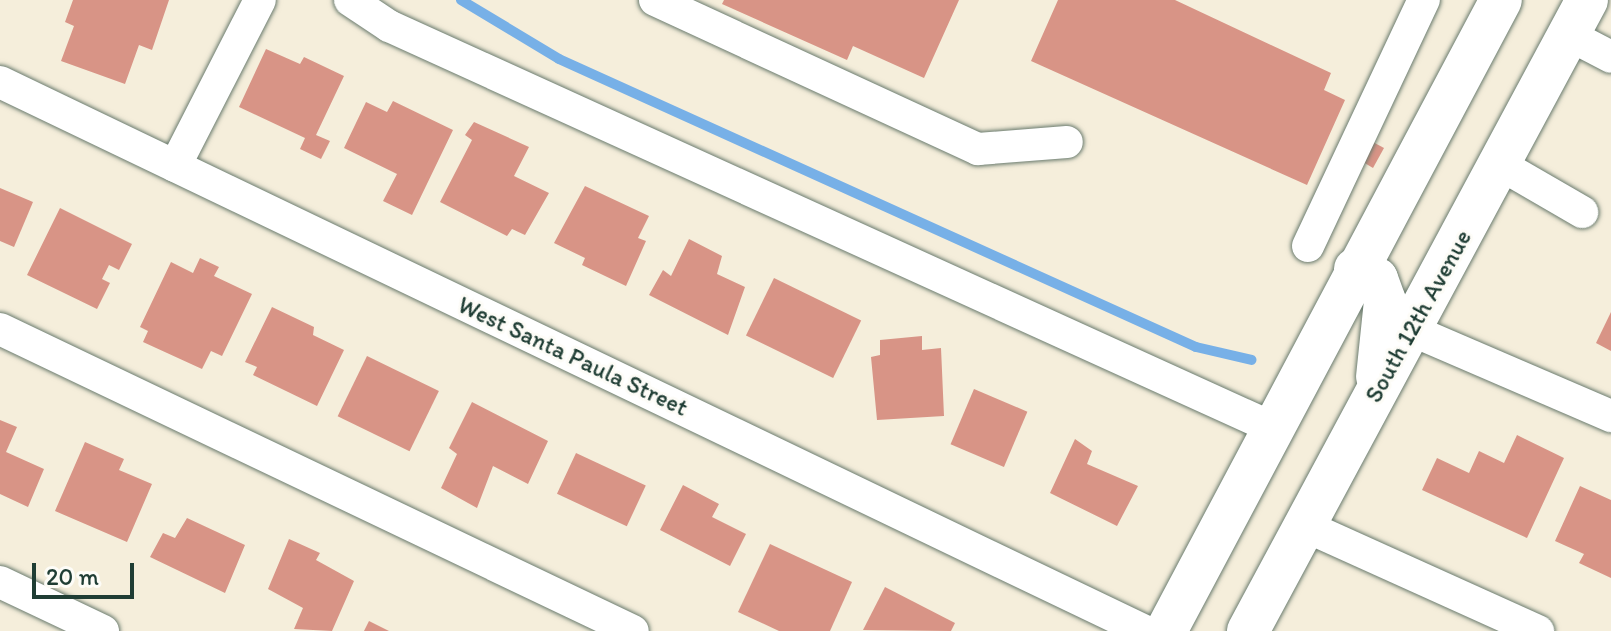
<!DOCTYPE html>
<html>
<head>
<meta charset="utf-8">
<style>
  body { margin:0 }
  #map { position:relative; width:1611px; height:631px; overflow:hidden; background:#f5eedb; font-family:Itim,sans-serif }
  div>[style] { position:absolute }
  .stream>* { height:10px; margin:-5px; padding:0 5px; transform-origin:5px; border-radius:5px; background:#77b0e7 }
  .building>* { inset:0; background:#d89486; transform-origin:0 0 }
  .roads { filter:drop-shadow(0 0 2px #6a7b6e) drop-shadow(0 0 2px #6a7b6e) }
  .minor>* { height:32px; margin:-16px; padding:0 16px; transform-origin:16px; border-radius:16px; background:#fff }
  .major>* { height:42px; margin:-21px; padding:0 21px; transform-origin:21px; border-radius:21px; background:#fff }
  span { translate:-50% -50%; white-space:nowrap; text-align:center; line-height:1.15; -webkit-text-stroke:6px #fdfcf7; paint-order:stroke }
  .street-label { font-size:24px; color:#1f3d34 }
  .scale { position:absolute; left:32px; top:563px; width:102px; height:36px; box-sizing:border-box; border:4px solid #1f3d34; border-top:0; padding-left:10px; font-size:24px; line-height:28px; white-space:nowrap; color:#1f3d34; -webkit-text-stroke:6px #fdfcf7; paint-order:stroke }
</style>
</head>
<body>
<div id="map">
  <div class="stream">
    <i style="left:461px;top:0;width:114px;rotate:31deg"></i>
    <i style="left:559px;top:59px;width:699px;rotate:24.33deg"></i>
    <i style="left:1196px;top:347px;width:57px;rotate:13.1deg"></i>
  </div>
  <div class="building">
    <i style="clip-path:polygon(73px 0,169px 0,152px 50px,139px 45px,125px 84px,61px 61px,74px 26px,65px 22px)"></i>
    <i style="clip-path:polygon(724px 0,959px 0,924px 78px,853px 46px,847px 60px,722px 4px)"></i>
    <i style="clip-path:polygon(1058px 0,1175px 0,1331px 73px,1324px 90px,1345px 100px,1307px 185px,1031px 61px)"></i>
    <i style="clip-path:polygon(266px 49px,300px 64px,304px 57px,344px 76px,316px 135px,330px 141px,321px 159px,300px 149px,305px 138px,239px 107px)"></i>
    <i style="clip-path:polygon(393px 101px,453px 130px,412px 215px,383px 201px,397px 174px,344px 148px,366px 102px,387px 112px)"></i>
    <i style="clip-path:polygon(474px 122px,529px 147px,514px 176px,549px 193px,525px 235px,512px 229px,507px 236px,440px 202px,472px 140px,465px 135px)"></i>
    <i style="clip-path:polygon(1371px 141px,1384px 148px,1373px 168px,1363px 162px)"></i>
    <i style="clip-path:polygon(585px 186px,649px 216px,638px 238px,646px 241px,626px 286px,582px 265px,585px 258px,554px 243px)"></i>
    <i style="clip-path:polygon(0 188px,33px 202px,14px 247px,0 241px)"></i>
    <i style="clip-path:polygon(60px 208px,132px 244px,119px 270px,109px 265px,102px 279px,110px 283px,97px 309px,27px 275px)"></i>
    <i style="clip-path:polygon(689px 239px,722px 256px,717px 274px,745px 287px,728px 335px,649px 295px,663px 270px,671px 276px)"></i>
    <i style="clip-path:polygon(200px 258px,219px 267px,214px 276px,252px 294px,222px 356px,211px 351px,202px 369px,143px 342px,148px 331px,140px 327px,171px 262px,193px 273px)"></i>
    <i style="left:774px;top:278px;width:97px;height:64px;rotate:26deg"></i>
    <i style="clip-path:polygon(272px 307px,314px 327px,313px 335px,344px 350px,317px 406px,253px 375px,257px 367px,245px 362px)"></i>
    <i style="clip-path:polygon(1611px 312px,1611px 351px,1596px 343px)"></i>
    <i style="clip-path:polygon(922px 336px,922px 350px,941px 348px,944px 416px,877px 420px,871px 357px,880px 355px,880px 340px)"></i>
    <i style="left:367px;top:356px;width:80px;height:67px;rotate:26deg"></i>
    <i style="left:974px;top:389px;width:58px;height:60px;rotate:23deg"></i>
    <i style="clip-path:polygon(472px 402px,548px 441px,528px 484px,493px 466px,477px 508px,441px 488px,457px 454px,449px 448px)"></i>
    <i style="clip-path:polygon(0 420px,17px 427px,6px 452px,44px 469px,28px 507px,0 494px)"></i>
    <i style="clip-path:polygon(1517px 435px,1564px 458px,1527px 538px,1422px 490px,1437px 458px,1469px 473px,1479px 451px,1504px 463px)"></i>
    <i style="clip-path:polygon(1075px 439px,1092px 451px,1087px 464px,1138px 486px,1117px 526px,1050px 493px)"></i>
    <i style="clip-path:polygon(85px 442px,124px 459px,119px 470px,152px 484px,127px 542px,55px 511px)"></i>
    <i style="left:576px;top:453px;width:77px;height:45px;rotate:25deg"></i>
    <i style="clip-path:polygon(683px 485px,719px 504px,712px 517px,746px 534px,730px 566px,660px 530px)"></i>
    <i style="clip-path:polygon(1580px 486px,1611px 500px,1611px 578px,1579px 563px,1584px 554px,1555px 541px)"></i>
    <i style="clip-path:polygon(187px 518px,245px 545px,225px 593px,150px 557px,163px 533px,175px 538px)"></i>
    <i style="clip-path:polygon(289px 539px,320px 553px,316px 560px,354px 581px,332px 631px,294px 629px,303px 608px,268px 589px)"></i>
    <i style="clip-path:polygon(770px 544px,852px 582px,830px 631px,779px 631px,738px 612px)"></i>
    <i style="clip-path:polygon(885px 587px,955px 623px,951px 631px,863px 630px)"></i>
    <i style="clip-path:polygon(369px 621px,389px 631px,364px 631px)"></i>
  </div>
  <div class="roads">
    <div class="minor">
      <i style="left:350px;top:0;width:47px;rotate:33.7deg"></i>
      <i style="left:389px;top:26px;width:969px;rotate:24.45deg"></i>
      <i style="left:655px;top:0;width:356px;rotate:24.8deg"></i>
      <i style="left:978px;top:149px;width:89px;rotate:-4.5deg"></i>
      <i style="left:1569px;top:35px;width:47px;rotate:27.6deg"></i>
      <i style="left:0;top:82px;width:1270px;rotate:25.62deg"></i>
      <i style="left:1501px;top:165px;width:94px;rotate:30.1deg"></i>
      <i style="left:175px;top:166px;width:186px;rotate:-62.9deg"></i>
      <i style="left:1308px;top:246px;width:272px;rotate:-64.8deg"></i>
      <i style="left:0;top:329px;width:701px;rotate:25.51deg"></i>
      <i style="left:1411px;top:330px;width:218px;rotate:23.3deg"></i>
      <i style="left:1305px;top:526px;width:256px;rotate:24.3deg"></i>
      <i style="left:0;top:582px;width:114px;rotate:25.4deg"></i>
    </div>
    <div class="major">
      <i style="left:1355px;top:269px;width:24px;rotate:24deg"></i>
      <i style="left:1377px;top:279px;width:23px;rotate:70deg"></i>
      <i style="left:1385px;top:301px;width:76px;rotate:96deg"></i>
      <i style="left:1166px;top:631px;width:714px;rotate:-62.04deg"></i>
      <i style="left:1248px;top:631px;width:716px;rotate:-61.75deg"></i>
    </div>
  </div>
  <div class="street-label">
    <span style="left:1418px;top:316px;rotate:-61deg">South 12th Avenue</span>
    <span style="left:573px;top:356px;rotate:25deg">West Santa Paula Street</span>
  </div>
  <div class="scale">20 m</div>
</div>
</body>
</html>
